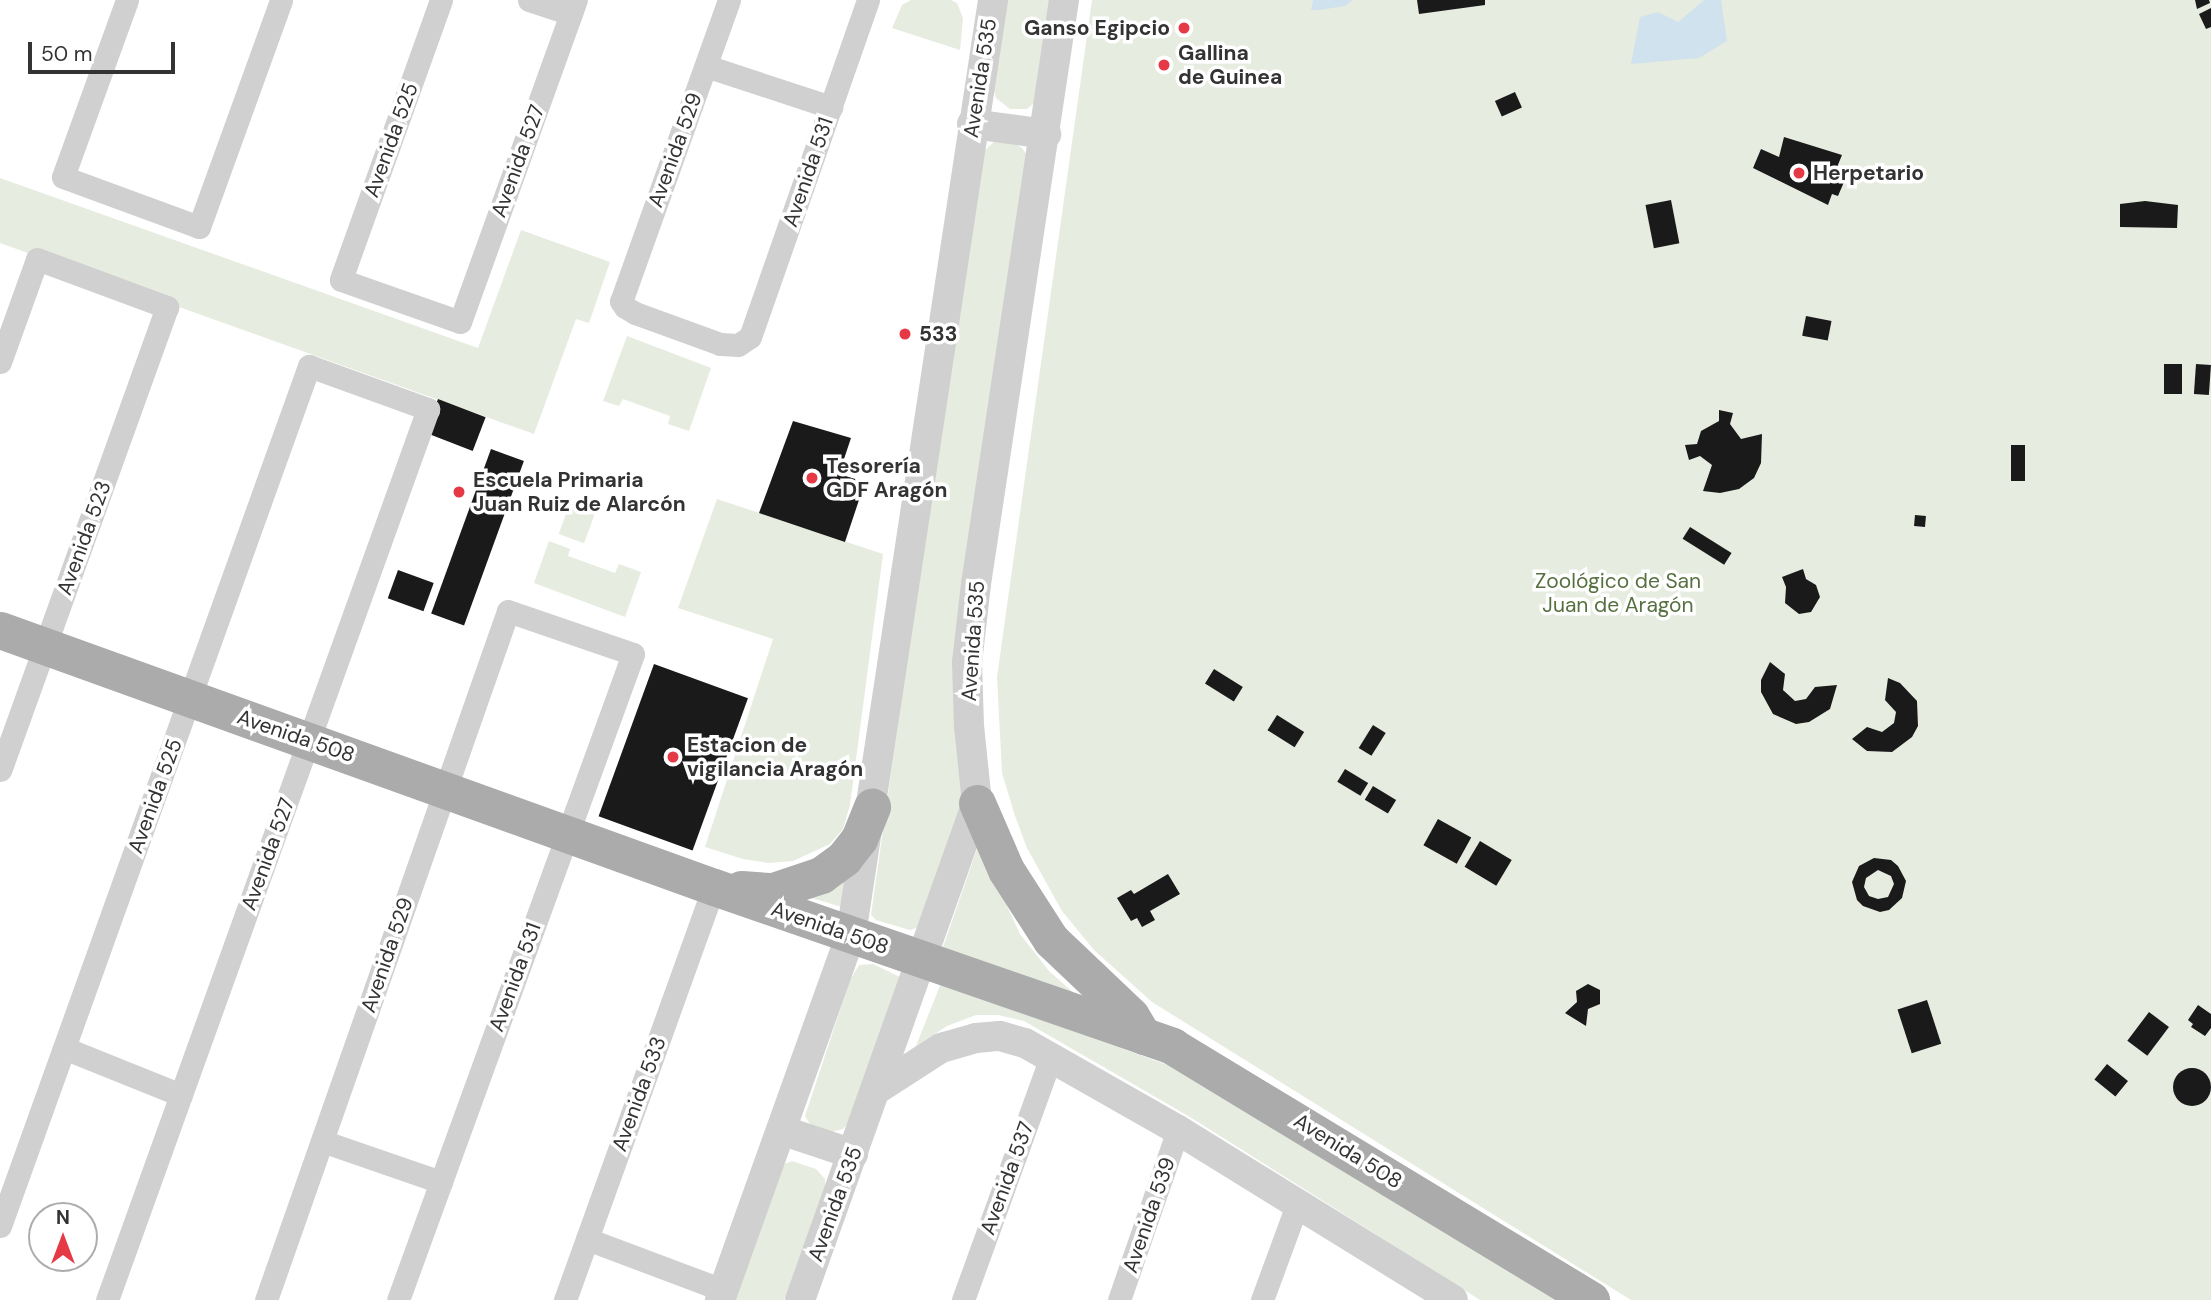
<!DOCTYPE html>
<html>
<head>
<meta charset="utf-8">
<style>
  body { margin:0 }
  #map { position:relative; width:2211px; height:1300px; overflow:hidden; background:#fff; font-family:"DM Sans",sans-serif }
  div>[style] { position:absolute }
  .green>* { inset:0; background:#e6ecdf; transform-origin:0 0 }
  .water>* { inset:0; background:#cfe2ee }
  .building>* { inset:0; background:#1a1a1a; transform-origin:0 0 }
  .round { border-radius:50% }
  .minor>* { height:23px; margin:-11.5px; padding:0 11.5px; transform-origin:11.5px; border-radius:11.5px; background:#d0d0d0 }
  .tertiary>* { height:30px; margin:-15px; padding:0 15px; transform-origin:15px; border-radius:15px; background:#d0d0d0 }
  .primary>* { height:37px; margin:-18.5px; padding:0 18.5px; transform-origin:18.5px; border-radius:18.5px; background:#ababab }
  .dots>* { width:19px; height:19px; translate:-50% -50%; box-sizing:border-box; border:4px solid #fff; border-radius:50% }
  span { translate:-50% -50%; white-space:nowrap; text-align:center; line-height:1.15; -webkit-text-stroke:7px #fff; paint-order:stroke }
  .poi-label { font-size:21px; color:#333; font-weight:700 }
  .right { translate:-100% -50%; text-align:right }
  .left { translate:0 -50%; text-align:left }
  .street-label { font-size:21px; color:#333 }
  .park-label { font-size:21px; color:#56703f }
  .north { position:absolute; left:28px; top:1202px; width:70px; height:70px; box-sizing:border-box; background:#fff; border:2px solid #adadad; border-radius:50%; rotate:0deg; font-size:19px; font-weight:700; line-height:28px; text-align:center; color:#333 }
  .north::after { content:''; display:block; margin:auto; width:24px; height:32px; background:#e63946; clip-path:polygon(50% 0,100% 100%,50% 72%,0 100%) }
  .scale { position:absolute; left:28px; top:42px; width:147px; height:32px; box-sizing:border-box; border:4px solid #333; border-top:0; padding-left:9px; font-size:21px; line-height:24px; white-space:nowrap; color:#333; -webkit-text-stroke:5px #fff; paint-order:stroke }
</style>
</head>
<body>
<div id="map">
  <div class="green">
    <i style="clip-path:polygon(911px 0,951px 0,957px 3px,963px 18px,960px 50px,892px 28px,902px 5px)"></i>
    <i style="clip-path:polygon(1006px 0,1052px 0,1038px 100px,1027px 109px,1010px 109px,996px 98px,993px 87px)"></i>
    <i style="clip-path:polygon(1092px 0,2211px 0,2211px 1300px,1631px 1300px,1152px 1002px,1094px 950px,1062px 911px,1027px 848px,1015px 816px,1002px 773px,997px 677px)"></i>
    <i style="clip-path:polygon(995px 141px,1010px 141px,1022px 148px,1029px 158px,962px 629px,970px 800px,919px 927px,910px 930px,876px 920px,871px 915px,872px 908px,977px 164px,984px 151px)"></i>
    <i style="clip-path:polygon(0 178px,478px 348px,521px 230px,610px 262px,589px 323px,576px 319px,534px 434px,0 243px)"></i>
    <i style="clip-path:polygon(627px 336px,711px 368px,689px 431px,668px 424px,670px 416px,623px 399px,619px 406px,603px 401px)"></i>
    <i style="clip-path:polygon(717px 499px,883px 554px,850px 805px,843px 829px,830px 844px,793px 861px,768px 863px,743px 859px,705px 847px,773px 639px,678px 608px)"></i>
    <i style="left:570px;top:503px;width:27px;height:33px;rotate:20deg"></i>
    <i style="clip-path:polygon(549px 541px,570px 549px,568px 556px,615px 573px,619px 564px,641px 572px,625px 617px,534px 583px)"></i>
    <i style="clip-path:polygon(983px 832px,1000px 891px,1020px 934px,1049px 971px,1077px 996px,942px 950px)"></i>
    <i style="clip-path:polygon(851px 866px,842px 907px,805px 896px)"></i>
    <i style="clip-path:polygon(873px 964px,900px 977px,853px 1117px,843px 1129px,831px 1132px,810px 1124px,805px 1116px,850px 980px,859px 965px)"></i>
    <i style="clip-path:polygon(941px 983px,1195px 1075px,1564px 1300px,1480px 1300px,1190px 1117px,1024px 1021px,998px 1015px,976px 1015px,947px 1026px,916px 1046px)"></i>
    <i style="clip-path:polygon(792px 1161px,816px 1169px,825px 1179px,825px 1190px,784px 1300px,730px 1300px,782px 1165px)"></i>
  </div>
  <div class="water">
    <i style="clip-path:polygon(1313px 0,1353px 0,1345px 6px,1319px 10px,1311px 10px)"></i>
    <i style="clip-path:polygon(1704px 0,1721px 0,1727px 41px,1699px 58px,1631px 64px,1640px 17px,1658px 12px,1678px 22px)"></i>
  </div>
  <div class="building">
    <i style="clip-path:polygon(1417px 0,1485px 0,1485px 5px,1419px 14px)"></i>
    <i style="clip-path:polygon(2195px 0,2209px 0,2210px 3px,2197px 9px)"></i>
    <i style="clip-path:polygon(2211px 8px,2211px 27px,2206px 29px,2199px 14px)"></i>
    <i style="left:1515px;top:92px;width:17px;height:22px;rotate:66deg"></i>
    <i style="clip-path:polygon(1784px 137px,1842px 155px,1833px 177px,1844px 182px,1838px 196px,1832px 194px,1828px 205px,1753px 168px,1761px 149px,1779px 157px)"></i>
    <i style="left:1671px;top:200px;width:44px;height:26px;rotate:79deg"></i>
    <i style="clip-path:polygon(2145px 201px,2178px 205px,2177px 228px,2120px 227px,2120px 204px)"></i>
    <i style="left:1806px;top:316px;width:26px;height:20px;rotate:11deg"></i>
    <i style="left:2164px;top:364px;width:18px;height:30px"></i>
    <i style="left:2196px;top:364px;width:15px;height:30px;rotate:4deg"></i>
    <i style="left:438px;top:399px;width:51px;height:36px;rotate:21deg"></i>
    <i style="clip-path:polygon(1719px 410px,1733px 413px,1730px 424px,1741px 439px,1762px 434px,1761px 463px,1754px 478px,1739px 489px,1720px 493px,1703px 491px,1712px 465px,1700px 456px,1689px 460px,1685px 445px,1697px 444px,1701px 431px,1719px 421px)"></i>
    <i style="clip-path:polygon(793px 421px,851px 438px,839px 474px,865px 482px,845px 542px,759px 513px)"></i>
    <i style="left:2011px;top:445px;width:14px;height:36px"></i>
    <i style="left:491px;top:449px;width:35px;height:175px;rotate:20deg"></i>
    <i style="left:1915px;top:515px;width:11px;height:11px;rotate:5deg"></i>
    <i style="left:1690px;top:527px;width:49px;height:14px;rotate:32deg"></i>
    <i style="clip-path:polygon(1803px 569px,1806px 579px,1816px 585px,1820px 597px,1811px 612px,1799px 614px,1785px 603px,1786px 587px,1782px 577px)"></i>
    <i style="left:398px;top:570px;width:38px;height:30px;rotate:20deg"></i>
    <i style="clip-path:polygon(1770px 662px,1785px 674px,1783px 690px,1795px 701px,1806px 699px,1815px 687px,1837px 685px,1830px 709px,1809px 722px,1796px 724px,1773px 714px,1761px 692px,1761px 680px)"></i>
    <i style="left:654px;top:664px;width:100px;height:162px;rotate:20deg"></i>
    <i style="left:1214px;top:669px;width:34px;height:17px;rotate:32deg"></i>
    <i style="clip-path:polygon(1888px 678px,1900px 683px,1917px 701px,1918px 726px,1912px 737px,1892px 752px,1867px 751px,1852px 739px,1867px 727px,1882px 732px,1894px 723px,1896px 712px,1885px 700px)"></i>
    <i style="left:1277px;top:715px;width:32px;height:18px;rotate:32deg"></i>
    <i style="left:1373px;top:725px;width:15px;height:27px;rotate:32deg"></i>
    <i style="left:1345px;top:769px;width:27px;height:15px;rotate:31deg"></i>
    <i style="left:1373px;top:786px;width:27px;height:16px;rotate:31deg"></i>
    <i style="left:1438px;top:819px;width:38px;height:30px;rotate:29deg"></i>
    <i style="left:1480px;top:841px;width:37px;height:30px;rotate:31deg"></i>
    <i style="clip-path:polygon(evenodd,1874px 858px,1891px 860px,1898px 866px,1906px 881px,1902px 898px,1889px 910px,1880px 912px,1863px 906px,1857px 900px,1852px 882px,1859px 866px,1874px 858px,1878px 870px,1891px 876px,1894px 884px,1888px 897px,1878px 899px,1869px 896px,1864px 887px,1866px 878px,1878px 870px)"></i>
    <i style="clip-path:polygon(1168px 874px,1180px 894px,1150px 911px,1155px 920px,1142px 927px,1137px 918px,1131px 921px,1117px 898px,1131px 890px,1134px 894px)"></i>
    <i style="clip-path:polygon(1588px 984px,1600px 990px,1600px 1004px,1588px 1009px,1586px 1026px,1565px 1013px,1577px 1002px,1576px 991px)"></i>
    <i style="left:1927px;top:1000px;width:46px;height:31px;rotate:72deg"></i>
    <i style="clip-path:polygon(2198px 1005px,2211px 1014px,2211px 1028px,2205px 1036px,2191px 1027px,2193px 1024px,2188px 1020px)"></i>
    <i style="left:2149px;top:1012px;width:25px;height:36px;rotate:37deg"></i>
    <i style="left:2107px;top:1064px;width:27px;height:20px;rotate:39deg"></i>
    <i class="round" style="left:2173px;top:1068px;width:38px;height:38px"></i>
  </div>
  <div class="minor">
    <i style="left:127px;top:0;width:188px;rotate:109.9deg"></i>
    <i style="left:63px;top:177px;width:145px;rotate:20.2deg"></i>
    <i style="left:199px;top:227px;width:241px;rotate:-70.1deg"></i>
    <i style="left:441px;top:0;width:297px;rotate:109.7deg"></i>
    <i style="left:341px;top:280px;width:126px;rotate:19.4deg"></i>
    <i style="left:460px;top:322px;width:342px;rotate:-70.2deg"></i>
    <i style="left:529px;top:0;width:44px;rotate:18.4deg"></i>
    <i style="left:729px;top:0;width:320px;rotate:109.7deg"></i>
    <i style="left:621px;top:301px;width:7px;rotate:56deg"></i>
    <i style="left:625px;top:307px;width:12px;rotate:31deg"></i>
    <i style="left:635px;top:313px;width:90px;rotate:20deg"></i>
    <i style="left:720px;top:344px;width:18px;rotate:3deg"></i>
    <i style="left:738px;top:345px;width:14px;rotate:-34deg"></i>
    <i style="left:750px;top:337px;width:357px;rotate:-70.7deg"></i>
    <i style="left:706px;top:66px;width:132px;rotate:18.2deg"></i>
    <i style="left:0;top:362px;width:109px;rotate:-70.2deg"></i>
    <i style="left:37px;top:259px;width:139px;rotate:20.3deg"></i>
    <i style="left:167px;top:307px;width:492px;rotate:109.8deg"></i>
    <i style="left:64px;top:1048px;width:126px;rotate:21.9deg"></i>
    <i style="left:322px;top:1141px;width:126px;rotate:19deg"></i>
    <i style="left:0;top:1226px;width:914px;rotate:-70.24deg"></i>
    <i style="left:309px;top:366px;width:127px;rotate:19.9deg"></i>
    <i style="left:428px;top:409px;width:947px;rotate:109.81deg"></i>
    <i style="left:587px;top:1239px;width:145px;rotate:20.6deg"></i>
    <i style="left:266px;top:1300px;width:730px;rotate:-70.65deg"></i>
    <i style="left:508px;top:611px;width:132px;rotate:19deg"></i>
    <i style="left:633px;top:654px;width:687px;rotate:109.99deg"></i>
    <i style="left:565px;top:1300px;width:439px;rotate:-70.2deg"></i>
    <i style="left:963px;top:1300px;width:258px;rotate:-70.1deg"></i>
    <i style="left:1119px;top:1300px;width:180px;rotate:-70.9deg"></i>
    <i style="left:1262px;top:1300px;width:101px;rotate:-69.8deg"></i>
  </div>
  <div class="tertiary">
    <i style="left:972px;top:124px;width:75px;rotate:7.7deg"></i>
    <i style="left:876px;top:1090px;width:77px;rotate:-32.9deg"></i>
    <i style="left:941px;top:1048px;width:36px;rotate:-16deg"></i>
    <i style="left:976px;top:1038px;width:24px;rotate:-5deg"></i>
    <i style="left:1000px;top:1036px;width:26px;rotate:16deg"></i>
    <i style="left:1025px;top:1043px;width:176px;rotate:29.6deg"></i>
    <i style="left:1178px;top:1130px;width:323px;rotate:31.7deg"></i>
    <i style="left:781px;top:1130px;width:76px;rotate:18.4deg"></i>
    <i style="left:720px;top:1300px;width:388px;rotate:-70.3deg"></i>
    <i style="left:851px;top:935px;width:946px;rotate:-81.36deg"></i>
    <i style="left:800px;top:1300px;width:528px;rotate:-70.4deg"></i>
    <i style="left:977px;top:803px;width:77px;rotate:-95.9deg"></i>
    <i style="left:969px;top:726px;width:63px;rotate:-91.8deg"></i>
    <i style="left:967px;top:663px;width:80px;rotate:-83.5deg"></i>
    <i style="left:976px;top:584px;width:591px;rotate:-81.43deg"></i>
  </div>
  <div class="primary">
    <i style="left:0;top:630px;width:759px;rotate:19.8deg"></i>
    <i style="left:714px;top:887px;width:485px;rotate:19.1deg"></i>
    <i style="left:1172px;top:1046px;width:490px;rotate:31.2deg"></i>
    <i style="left:977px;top:803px;width:73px;rotate:66.6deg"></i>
    <i style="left:1006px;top:870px;width:83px;rotate:57.3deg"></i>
    <i style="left:1051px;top:940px;width:110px;rotate:43.5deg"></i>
    <i style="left:1131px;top:1016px;width:23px;rotate:59deg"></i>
    <i style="left:741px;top:889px;width:32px;rotate:4deg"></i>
    <i style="left:773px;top:891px;width:51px;rotate:-18.4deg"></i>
    <i style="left:821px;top:875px;width:29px;rotate:-36deg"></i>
    <i style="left:844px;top:858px;width:24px;rotate:-52deg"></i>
    <i style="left:859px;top:839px;width:35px;rotate:-68deg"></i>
  </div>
  <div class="dots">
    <i style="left:1184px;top:28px;background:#e63946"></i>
    <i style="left:1164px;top:65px;background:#e63946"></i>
    <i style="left:1799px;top:173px;background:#e63946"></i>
    <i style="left:905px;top:334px;background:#e63946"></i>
    <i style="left:812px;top:478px;background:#e63946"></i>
    <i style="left:459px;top:492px;background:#e63946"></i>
    <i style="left:673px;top:757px;background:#e63946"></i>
  </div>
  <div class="poi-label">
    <span class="right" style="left:1170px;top:28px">Ganso Egipcio</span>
    <span class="left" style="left:1178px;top:65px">Gallina<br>de Guinea</span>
    <span class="left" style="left:1813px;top:173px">Herpetario</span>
    <span class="left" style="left:919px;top:334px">533</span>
    <span class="left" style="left:826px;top:478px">Tesorería<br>GDF Aragón</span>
    <span class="left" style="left:473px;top:492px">Escuela Primaria<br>Juan Ruiz de Alarcón</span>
    <span class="left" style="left:687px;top:757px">Estacion de<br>vigilancia Aragón</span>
  </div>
  <div class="street-label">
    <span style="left:980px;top:78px;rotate:-81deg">Avenida 535</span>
    <span style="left:391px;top:140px;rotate:-70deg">Avenida 525</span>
    <span style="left:675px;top:150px;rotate:-70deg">Avenida 529</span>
    <span style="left:518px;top:161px;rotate:-70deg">Avenida 527</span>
    <span style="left:808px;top:172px;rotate:-71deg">Avenida 531</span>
    <span style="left:84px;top:538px;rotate:-70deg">Avenida 523</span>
    <span style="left:973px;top:641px;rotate:-86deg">Avenida 535</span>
    <span style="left:296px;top:736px;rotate:19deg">Avenida 508</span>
    <span style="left:155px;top:796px;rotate:-70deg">Avenida 525</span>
    <span style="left:268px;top:854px;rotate:-70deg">Avenida 527</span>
    <span style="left:830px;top:928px;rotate:19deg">Avenida 508</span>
    <span style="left:387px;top:955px;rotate:-71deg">Avenida 529</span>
    <span style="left:515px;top:977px;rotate:-70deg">Avenida 531</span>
    <span style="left:639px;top:1094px;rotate:-70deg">Avenida 533</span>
    <span style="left:1348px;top:1151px;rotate:32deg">Avenida 508</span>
    <span style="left:1007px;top:1178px;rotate:-70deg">Avenida 537</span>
    <span style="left:835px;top:1204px;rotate:-70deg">Avenida 535</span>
    <span style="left:1149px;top:1215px;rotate:-71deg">Avenida 539</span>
  </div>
  <div class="park-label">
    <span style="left:1618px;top:593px">Zoológico de San<br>Juan de Aragón</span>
  </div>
  <div class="north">N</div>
  <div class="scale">50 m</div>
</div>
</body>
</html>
